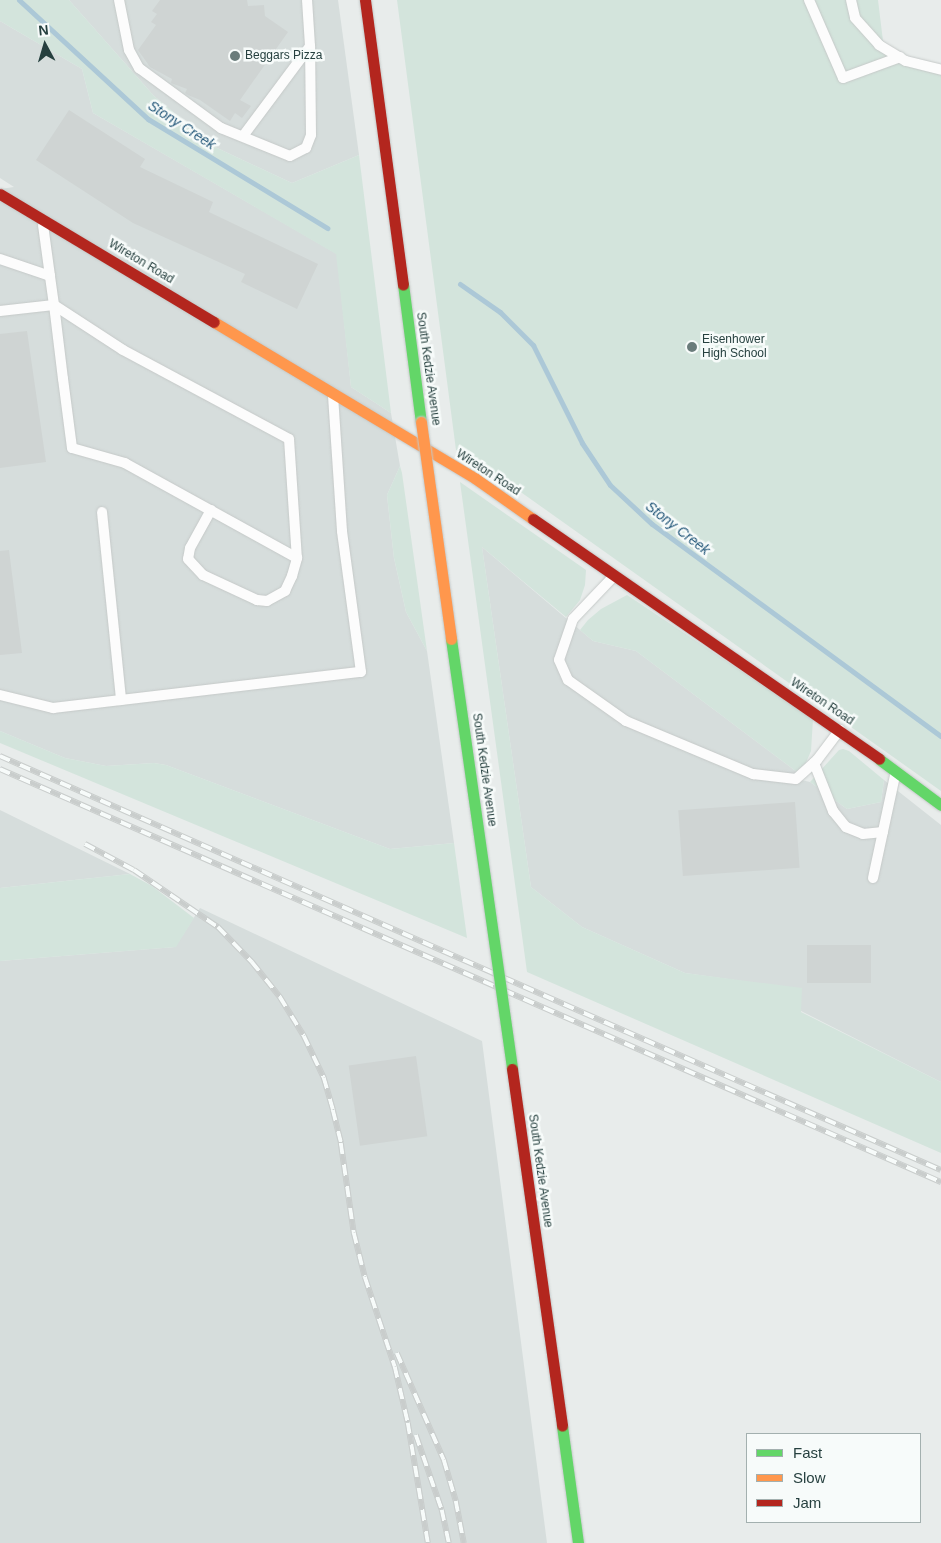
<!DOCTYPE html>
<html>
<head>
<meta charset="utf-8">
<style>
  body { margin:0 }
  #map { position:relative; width:941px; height:1543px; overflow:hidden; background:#e8eceb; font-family:Arial,sans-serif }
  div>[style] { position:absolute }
  .built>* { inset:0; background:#d6dddc }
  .green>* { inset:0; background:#d3e4dc }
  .stream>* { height:5px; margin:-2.5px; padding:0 2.5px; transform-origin:2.5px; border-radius:2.5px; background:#acc8d7 }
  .building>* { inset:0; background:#cfd4d3; transform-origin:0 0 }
  .roads { filter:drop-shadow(0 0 1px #c5c9c8) drop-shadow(0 0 1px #c5c9c8) }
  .lane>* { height:10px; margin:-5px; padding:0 5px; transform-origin:5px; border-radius:5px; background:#fcfcfc }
  .fast>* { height:11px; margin:-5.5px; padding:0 5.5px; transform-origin:5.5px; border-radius:5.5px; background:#63d668 }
  .slow>* { height:11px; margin:-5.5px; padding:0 5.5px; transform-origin:5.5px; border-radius:5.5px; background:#ff974d }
  .jam>* { height:11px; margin:-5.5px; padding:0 5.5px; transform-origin:5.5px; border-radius:5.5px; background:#b3261e }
  .rail>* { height:5.5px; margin-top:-2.75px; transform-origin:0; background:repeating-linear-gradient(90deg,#f7fbfa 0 11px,#c9cdcc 0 22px); box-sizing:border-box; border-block:1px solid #c9cdcc }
  .bridges { filter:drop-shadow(0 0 1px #c4c9c9) drop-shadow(0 0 1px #c4c9c9) }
  .fast-bridge>* { height:11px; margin:-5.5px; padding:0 5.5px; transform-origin:5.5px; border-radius:5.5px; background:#63d668 }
  .slow-bridge>* { height:11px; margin:-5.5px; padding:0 5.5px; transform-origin:5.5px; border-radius:5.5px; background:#ff974d }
  .jam-bridge>* { height:11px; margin:-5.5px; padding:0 5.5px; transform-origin:5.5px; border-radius:5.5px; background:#b3261e }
  .dots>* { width:14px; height:14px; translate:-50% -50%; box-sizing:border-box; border:2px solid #f7fbfa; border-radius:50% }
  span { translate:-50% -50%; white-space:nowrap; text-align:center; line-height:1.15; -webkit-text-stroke:5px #f7fbfa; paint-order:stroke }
  .poi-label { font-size:12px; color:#26403f }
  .left { translate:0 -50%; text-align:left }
  .street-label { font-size:12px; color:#26403f }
  .water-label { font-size:14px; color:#235779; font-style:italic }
  .legend { position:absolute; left:746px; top:1433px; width:175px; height:90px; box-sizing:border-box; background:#f7fbfa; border:1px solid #a3b0af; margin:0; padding:6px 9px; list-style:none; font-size:15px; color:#26403f }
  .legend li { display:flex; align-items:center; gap:10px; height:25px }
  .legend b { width:25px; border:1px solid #a3b0af }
  .north { position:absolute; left:20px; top:20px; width:50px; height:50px; -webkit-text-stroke:4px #f7fbfa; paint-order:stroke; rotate:354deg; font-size:14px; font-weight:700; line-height:20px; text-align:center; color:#26403f }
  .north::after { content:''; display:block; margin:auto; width:18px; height:22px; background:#26403f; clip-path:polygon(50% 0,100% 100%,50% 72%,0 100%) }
</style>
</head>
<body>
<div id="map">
  <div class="built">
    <i style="clip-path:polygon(69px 0,338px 0,359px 155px,292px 183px,215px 147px,154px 96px)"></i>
    <i style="clip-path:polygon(0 21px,82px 69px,93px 113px,337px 254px,351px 387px,391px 413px,400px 466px,387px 495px,394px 558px,406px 612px,427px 651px,454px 843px,390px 849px,166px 765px,154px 763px,106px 766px,65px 758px,0 731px,0 189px,14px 187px,0 178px)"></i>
    <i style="clip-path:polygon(482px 547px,593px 641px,636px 651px,797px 772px,797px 779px,810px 782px,847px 809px,881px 802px,884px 780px,941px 825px,941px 1082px,742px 981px,685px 973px,582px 927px,531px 887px)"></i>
    <i style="clip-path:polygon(0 810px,130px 874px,0 888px)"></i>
    <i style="clip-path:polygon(200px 908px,482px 1041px,547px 1543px,0 1543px,0 961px,175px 947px)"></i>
  </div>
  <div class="green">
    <i style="clip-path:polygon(0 0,69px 0,154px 96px,215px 147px,292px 183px,359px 155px,391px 413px,351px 387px,336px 254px,93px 113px,82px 69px,0 21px)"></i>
    <i style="clip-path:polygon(397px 0,878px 0,883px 41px,888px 53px,941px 68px,941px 791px,487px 468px,456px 450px)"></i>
    <i style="clip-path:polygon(400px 466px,402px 473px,427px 651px,406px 612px,394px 558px,387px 495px)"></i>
    <i style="clip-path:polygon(460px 482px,586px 570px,585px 585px,580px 600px,566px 617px,482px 547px,531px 887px,582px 927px,685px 973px,802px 988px,801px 1012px,941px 1082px,941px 1153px,527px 972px)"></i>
    <i style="clip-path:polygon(627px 595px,813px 719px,811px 751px,805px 765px,797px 772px,636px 651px,593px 641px,580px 630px,588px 620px,601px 609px)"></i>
    <i style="clip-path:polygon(0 731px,65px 758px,106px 766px,154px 763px,166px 765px,390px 849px,454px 843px,467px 938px,0 743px)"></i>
    <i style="clip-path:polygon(843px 749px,849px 751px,884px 780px,881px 802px,847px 809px,810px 782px,839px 750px)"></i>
    <i style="clip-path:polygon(130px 874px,152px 886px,194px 918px,176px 947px,0 961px,0 888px)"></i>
  </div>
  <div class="stream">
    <i style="left:19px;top:0;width:176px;rotate:42.7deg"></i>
    <i style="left:148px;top:119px;width:210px;rotate:31.3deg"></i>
    <i style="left:460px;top:284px;width:49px;rotate:35deg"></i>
    <i style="left:500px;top:312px;width:47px;rotate:45deg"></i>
    <i style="left:533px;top:345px;width:110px;rotate:63.4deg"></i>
    <i style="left:582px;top:443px;width:50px;rotate:56.3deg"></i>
    <i style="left:610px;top:485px;width:57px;rotate:42.9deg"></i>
    <i style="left:652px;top:524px;width:358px;rotate:36.3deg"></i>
  </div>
  <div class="building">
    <i style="clip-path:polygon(160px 0,247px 0,248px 6px,264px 5px,265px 16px,288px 32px,240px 100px,251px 106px,242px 118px,235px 113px,230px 121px,200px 100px,188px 95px,185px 93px,187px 89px,171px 83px,172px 79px,150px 67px,138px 50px,156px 25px,151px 22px,157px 14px,152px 11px)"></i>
    <i style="clip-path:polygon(69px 110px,145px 159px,140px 167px,213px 202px,209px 212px,318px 264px,297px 309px,241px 282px,245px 274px,133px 223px,36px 160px)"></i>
    <i style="clip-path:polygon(27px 331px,46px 462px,0 468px,0 334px)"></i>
    <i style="clip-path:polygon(9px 550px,22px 653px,0 655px,0 551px)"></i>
    <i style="left:795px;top:802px;width:66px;height:117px;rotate:86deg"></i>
    <i style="left:807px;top:945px;width:64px;height:38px"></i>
    <i style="left:416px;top:1056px;width:81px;height:68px;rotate:82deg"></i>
  </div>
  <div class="roads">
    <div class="lane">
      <i style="left:119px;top:0;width:51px;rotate:78.7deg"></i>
      <i style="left:129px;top:50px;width:21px;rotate:61deg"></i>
      <i style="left:139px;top:68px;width:102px;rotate:36.2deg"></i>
      <i style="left:221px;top:128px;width:74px;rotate:22.1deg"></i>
      <i style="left:290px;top:156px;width:18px;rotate:-27deg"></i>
      <i style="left:306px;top:148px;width:14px;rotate:-69deg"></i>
      <i style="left:311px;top:135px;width:89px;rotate:-90.6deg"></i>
      <i style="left:310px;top:46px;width:46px;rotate:-93.7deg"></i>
      <i style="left:809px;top:0;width:85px;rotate:66.4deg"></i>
      <i style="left:843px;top:78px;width:61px;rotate:-20.2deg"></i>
      <i style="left:851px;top:0;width:18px;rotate:77deg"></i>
      <i style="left:855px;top:18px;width:36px;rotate:48deg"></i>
      <i style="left:879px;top:45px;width:31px;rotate:31deg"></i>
      <i style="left:906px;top:61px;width:36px;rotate:14deg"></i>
      <i style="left:243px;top:136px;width:112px;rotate:-53.3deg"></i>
      <i style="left:0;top:259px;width:53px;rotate:18.8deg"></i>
      <i style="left:0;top:311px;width:54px;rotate:-6.3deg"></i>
      <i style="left:54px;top:305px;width:82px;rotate:33.1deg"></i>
      <i style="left:123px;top:350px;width:188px;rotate:28.2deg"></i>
      <i style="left:289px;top:439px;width:119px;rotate:86.2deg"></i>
      <i style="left:297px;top:558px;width:196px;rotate:-151.1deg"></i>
      <i style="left:125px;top:463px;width:55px;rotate:-164.2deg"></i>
      <i style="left:72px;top:448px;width:70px;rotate:-97.4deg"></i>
      <i style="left:63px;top:379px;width:75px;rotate:-96.9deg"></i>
      <i style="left:54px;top:305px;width:29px;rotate:-98deg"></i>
      <i style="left:50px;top:276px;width:51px;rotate:-97.8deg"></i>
      <i style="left:211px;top:510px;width:43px;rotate:118.9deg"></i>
      <i style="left:190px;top:548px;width:11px;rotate:100deg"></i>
      <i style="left:188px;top:559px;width:22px;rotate:47deg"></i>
      <i style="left:203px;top:575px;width:60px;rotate:24.8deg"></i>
      <i style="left:257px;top:600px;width:10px;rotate:6deg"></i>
      <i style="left:267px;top:601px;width:21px;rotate:-29deg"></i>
      <i style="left:285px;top:591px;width:17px;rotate:-65deg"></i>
      <i style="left:292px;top:576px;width:19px;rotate:-74deg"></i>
      <i style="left:102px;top:512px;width:189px;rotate:84.2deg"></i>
      <i style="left:613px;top:577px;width:58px;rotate:133.6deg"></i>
      <i style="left:573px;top:619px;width:43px;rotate:108.9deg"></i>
      <i style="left:559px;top:660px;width:22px;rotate:66deg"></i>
      <i style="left:568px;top:680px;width:71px;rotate:35.3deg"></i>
      <i style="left:626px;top:721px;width:138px;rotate:22.7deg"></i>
      <i style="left:753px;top:774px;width:43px;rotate:6.6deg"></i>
      <i style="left:796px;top:779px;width:28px;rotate:-42deg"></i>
      <i style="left:817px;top:760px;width:38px;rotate:-53deg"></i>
      <i style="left:0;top:695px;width:55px;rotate:13.8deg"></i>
      <i style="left:53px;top:708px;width:310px;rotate:-6.7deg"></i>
      <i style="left:361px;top:672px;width:142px;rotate:-97.7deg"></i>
      <i style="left:342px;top:531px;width:134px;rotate:-93.8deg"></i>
      <i style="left:814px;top:763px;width:52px;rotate:68.4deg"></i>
      <i style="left:833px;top:811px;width:21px;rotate:51deg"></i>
      <i style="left:846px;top:827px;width:18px;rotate:22deg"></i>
      <i style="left:863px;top:834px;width:20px;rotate:-6deg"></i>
      <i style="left:873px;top:878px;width:105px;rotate:-77.9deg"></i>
    </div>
    <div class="fast">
      <i style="left:403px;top:284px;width:139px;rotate:82.6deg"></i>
      <i style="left:879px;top:759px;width:77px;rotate:36.6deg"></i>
    </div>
    <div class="slow">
      <i style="left:214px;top:322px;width:305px;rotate:30.9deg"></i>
      <i style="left:476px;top:479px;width:70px;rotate:35.1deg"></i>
    </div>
    <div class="jam">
      <i style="left:365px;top:0;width:287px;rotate:82.4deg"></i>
      <i style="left:0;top:194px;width:249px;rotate:30.9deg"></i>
      <i style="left:533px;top:519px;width:421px;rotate:34.7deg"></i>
    </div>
  </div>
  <div class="rail">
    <i style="left:0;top:756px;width:1028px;rotate:23.75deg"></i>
    <i style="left:0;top:769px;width:1028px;rotate:23.7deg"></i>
    <i style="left:85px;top:844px;width:55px;rotate:28deg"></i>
    <i style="left:134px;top:870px;width:102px;rotate:34.2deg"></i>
    <i style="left:218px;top:927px;width:49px;rotate:45.8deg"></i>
    <i style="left:252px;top:962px;width:45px;rotate:51.3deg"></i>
    <i style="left:280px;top:997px;width:46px;rotate:58.4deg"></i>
    <i style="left:304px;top:1036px;width:47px;rotate:64.5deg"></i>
    <i style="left:324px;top:1078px;width:33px;rotate:74deg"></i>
    <i style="left:333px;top:1110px;width:34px;rotate:76deg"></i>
    <i style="left:341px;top:1143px;width:91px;rotate:81.8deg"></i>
    <i style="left:354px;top:1233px;width:45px;rotate:76deg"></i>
    <i style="left:365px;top:1277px;width:95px;rotate:71.6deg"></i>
    <i style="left:395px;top:1367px;width:57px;rotate:76.9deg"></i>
    <i style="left:408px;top:1423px;width:122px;rotate:80.5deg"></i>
    <i style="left:397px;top:1353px;width:117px;rotate:66.3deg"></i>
    <i style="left:444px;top:1460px;width:43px;rotate:73.7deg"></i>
    <i style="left:456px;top:1501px;width:43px;rotate:79.2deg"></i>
    <i style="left:416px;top:1435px;width:79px;rotate:70.9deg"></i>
    <i style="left:442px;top:1510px;width:34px;rotate:78deg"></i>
  </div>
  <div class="bridges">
    <div class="fast-bridge">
      <i style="left:451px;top:639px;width:434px;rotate:81.9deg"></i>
      <i style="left:562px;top:1426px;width:118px;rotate:82.2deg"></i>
    </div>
    <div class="slow-bridge">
      <i style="left:421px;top:422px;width:219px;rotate:82.1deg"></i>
    </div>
    <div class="jam-bridge">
      <i style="left:512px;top:1069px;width:360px;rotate:82deg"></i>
    </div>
  </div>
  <div class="dots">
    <i style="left:235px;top:56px;background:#6a7c7b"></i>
    <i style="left:692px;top:347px;background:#6a7c7b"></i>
  </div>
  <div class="poi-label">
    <span class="left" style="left:245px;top:56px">Beggars Pizza</span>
    <span class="left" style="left:702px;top:347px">Eisenhower<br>High School</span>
  </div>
  <div class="street-label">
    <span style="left:141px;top:262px;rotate:31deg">Wireton Road</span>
    <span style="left:428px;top:369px;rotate:82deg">South Kedzie Avenue</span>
    <span style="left:488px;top:473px;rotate:33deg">Wireton Road</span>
    <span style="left:822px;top:702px;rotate:34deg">Wireton Road</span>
    <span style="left:484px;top:770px;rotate:82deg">South Kedzie Avenue</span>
    <span style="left:540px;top:1171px;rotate:82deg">South Kedzie Avenue</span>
  </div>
  <div class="water-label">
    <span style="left:182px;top:125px;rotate:33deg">Stony Creek</span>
    <span style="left:678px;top:528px;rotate:38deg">Stony Creek</span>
  </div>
  <ul class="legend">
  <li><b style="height:6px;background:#63d668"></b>Fast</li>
  <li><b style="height:6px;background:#ff974d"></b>Slow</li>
  <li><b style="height:6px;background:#b3261e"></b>Jam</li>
  </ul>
  <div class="north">N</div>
</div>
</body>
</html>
